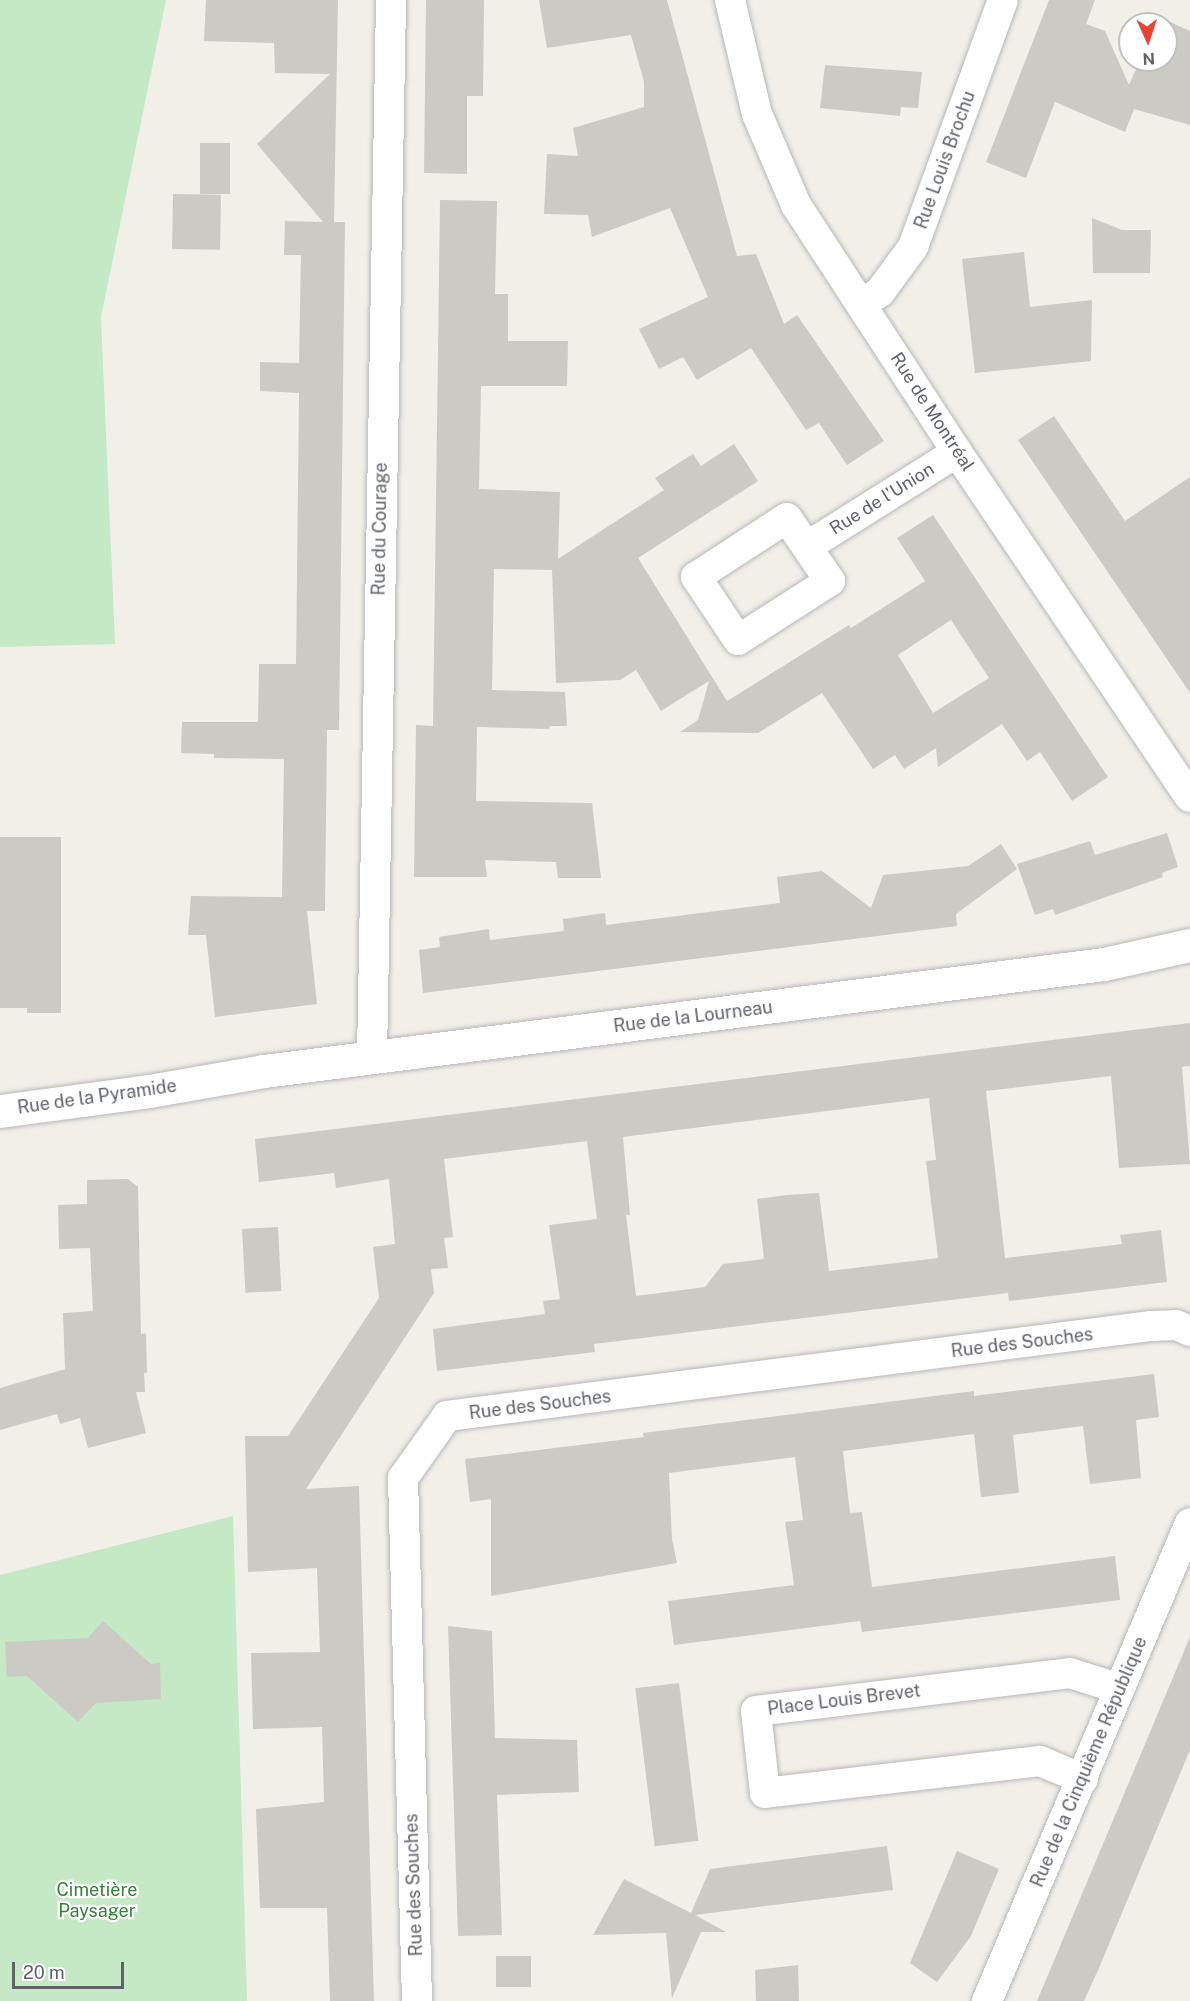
<!DOCTYPE html>
<html>
<head>
<meta charset="utf-8">
<style>
  body { margin:0 }
  #map { position:relative; width:1190px; height:2001px; overflow:hidden; background:#f1efe8; font-family:"Public Sans",sans-serif }
  div>[style] { position:absolute }
  .green>* { inset:0; background:#c5e8c5 }
  .building>* { inset:0; background:#cccac5; transform-origin:0 0 }
  .roads { filter:drop-shadow(0 0 2px #b5b8bc) drop-shadow(0 0 2px #b5b8bc) }
  .street>* { height:30px; margin:-15px; padding:0 15px; transform-origin:15px; border-radius:15px; background:#fff }
  .secondary>* { height:33px; margin:-16.5px; padding:0 16.5px; transform-origin:16.5px; border-radius:16.5px; background:#fff }
  span { translate:-50% -50%; white-space:nowrap; text-align:center; line-height:1.15; -webkit-text-stroke:4.5px #fff; paint-order:stroke }
  .street-label { font-size:18px; color:#5f6368 }
  .park-label { font-size:18px; color:#348238 }
  .north { position:absolute; left:1118px; top:12px; width:60px; height:60px; box-sizing:border-box; background:#fff; border:2px solid #bfc1c3; border-radius:50%; rotate:177deg; font-size:16px; font-weight:700; line-height:24px; text-align:center; color:#5f6368 }
  .north::after { content:''; display:block; margin:auto; width:21px; height:27px; background:#ea4335; clip-path:polygon(50% 0,100% 100%,50% 72%,0 100%) }
  .scale { position:absolute; left:12px; top:1962px; width:112px; height:27px; box-sizing:border-box; border:3px solid #5f6368; border-top:0; padding-left:8px; font-size:18px; line-height:21px; white-space:nowrap; color:#5f6368; -webkit-text-stroke:4px #fff; paint-order:stroke }
</style>
</head>
<body>
<div id="map">
  <div class="green">
    <i style="clip-path:polygon(0 0,166px 0,101px 317px,115px 644px,0 647px)"></i>
    <i style="clip-path:polygon(233px 1516px,247px 2001px,0 2001px,0 1575px)"></i>
  </div>
  <div class="building">
    <i style="clip-path:polygon(206px 0,338px 0,334px 222px,345px 222px,339px 730px,327px 730px,325px 911px,307px 911px,317px 1004px,215px 1017px,206px 935px,188px 935px,191px 896px,282px 897px,284px 759px,214px 758px,214px 754px,181px 753px,182px 722px,258px 722px,259px 664px,296px 664px,299px 393px,260px 391px,260px 362px,299px 363px,301px 255px,284px 255px,285px 221px,323px 222px,257px 144px,330px 74px,275px 73px,274px 43px,204px 41px)"></i>
    <i style="clip-path:polygon(426px 0,484px 0,483px 96px,467px 96px,467px 174px,424px 173px)"></i>
    <i style="clip-path:polygon(539px 0,667px 0,737px 256px,756px 254px,784px 324px,797px 315px,884px 441px,847px 465px,819px 423px,806px 430px,751px 348px,697px 380px,683px 357px,659px 369px,639px 329px,708px 297px,670px 208px,592px 237px,588px 215px,544px 214px,547px 154px,578px 156px,573px 128px,644px 107px,644px 82px,631px 35px,547px 48px)"></i>
    <i style="clip-path:polygon(1049px 0,1095px 0,1086px 24px,1105px 31px,1129px 85px,1140px 60px,1166px 60px,1168px 21px,1190px 31px,1190px 125px,1134px 109px,1125px 132px,1055px 102px,1026px 178px,986px 162px)"></i>
    <i style="clip-path:polygon(825px 65px,922px 72px,918px 108px,901px 107px,900px 116px,820px 108px)"></i>
    <i style="left:200px;top:143px;width:30px;height:51px"></i>
    <i style="left:173px;top:194px;width:48px;height:55px;rotate:1deg"></i>
    <i style="clip-path:polygon(evenodd,440px 200px,497px 201px,495px 294px,508px 294px,508px 341px,568px 341px,567px 386px,481px 386px,479px 489px,560px 492px,558px 559px,664px 490px,655px 478px,693px 454px,701px 466px,734px 444px,758px 481px,638px 558px,727px 701px,849px 625px,851px 628px,925px 581px,897px 538px,933px 515px,1108px 777px,1072px 801px,1040px 752px,1027px 761px,1002px 724px,938px 767px,936px 748px,904px 769px,895px 755px,873px 769px,822px 693px,758px 733px,680px 732px,698px 720px,709px 681px,661px 711px,636px 670px,620px 680px,556px 683px,552px 570px,494px 569px,492px 690px,565px 692px,567px 726px,550px 726px,549px 729px,477px 727px,476px 801px,592px 803px,601px 878px,558px 878px,556px 862px,485px 860px,487px 877px,414px 877px,416px 725px,433px 726px,440px 200px,951px 620px,989px 678px,933px 713px,898px 655px,951px 620px)"></i>
    <i style="clip-path:polygon(1092px 218px,1122px 230px,1151px 230px,1150px 273px,1093px 273px)"></i>
    <i style="clip-path:polygon(1024px 252px,1030px 307px,1092px 300px,1091px 361px,975px 373px,962px 259px)"></i>
    <i style="clip-path:polygon(1054px 416px,1125px 521px,1190px 477px,1190px 693px,1018px 440px)"></i>
    <i style="clip-path:polygon(1167px 833px,1178px 867px,1162px 873px,1163px 877px,1055px 915px,1053px 909px,1035px 915px,1017px 864px,1090px 841px,1095px 855px)"></i>
    <i style="clip-path:polygon(0 837px,61px 837px,61px 1013px,27px 1013px,27px 1008px,0 1008px)"></i>
    <i style="clip-path:polygon(1001px 844px,1017px 869px,956px 914px,957px 926px,423px 993px,419px 950px,440px 947px,439px 937px,489px 929px,490px 940px,564px 931px,563px 919px,605px 913px,606px 925px,780px 903px,777px 877px,822px 871px,871px 908px,883px 875px,968px 866px)"></i>
    <i style="clip-path:polygon(evenodd,1190px 1023px,1190px 1066px,1182px 1067px,1190px 1164px,1119px 1168px,1111px 1076px,986px 1091px,1005px 1258px,1122px 1244px,1120px 1235px,1161px 1230px,1167px 1282px,1009px 1301px,1008px 1293px,594px 1344px,595px 1352px,437px 1371px,433px 1329px,545px 1314px,543px 1301px,560px 1299px,549px 1225px,597px 1219px,587px 1141px,444px 1159px,453px 1237px,444px 1238px,448px 1268px,431px 1269px,434px 1293px,306px 1489px,359px 1486px,374px 2001px,330px 2001px,327px 1908px,260px 1908px,256px 1809px,324px 1802px,322px 1727px,253px 1729px,251px 1653px,320px 1652px,317px 1568px,248px 1572px,245px 1436px,288px 1436px,379px 1298px,373px 1247px,395px 1244px,389px 1179px,336px 1188px,334px 1173px,259px 1182px,255px 1139px,1190px 1023px,929px 1098px,936px 1160px,926px 1161px,938px 1258px,829px 1271px,819px 1193px,787px 1195px,757px 1199px,764px 1259px,723px 1264px,705px 1287px,636px 1296px,626px 1215px,630px 1215px,623px 1137px,929px 1098px)"></i>
    <i style="clip-path:polygon(128px 1179px,138px 1187px,141px 1334px,146px 1333px,147px 1373px,144px 1373px,145px 1392px,136px 1392px,146px 1433px,88px 1448px,80px 1418px,60px 1424px,57px 1414px,0 1430px,0 1388px,65px 1369px,63px 1313px,93px 1311px,90px 1248px,59px 1249px,58px 1205px,87px 1204px,87px 1180px)"></i>
    <i style="left:278px;top:1227px;width:64px;height:36px;rotate:87deg"></i>
    <i style="clip-path:polygon(1154px 1374px,1159px 1417px,1136px 1420px,1141px 1478px,1090px 1484px,1083px 1426px,1013px 1435px,1019px 1493px,981px 1497px,974px 1434px,843px 1451px,850px 1513px,862px 1512px,872px 1587px,1115px 1556px,1120px 1600px,862px 1632px,860px 1621px,674px 1645px,668px 1601px,794px 1585px,785px 1522px,803px 1520px,795px 1457px,669px 1473px,672px 1539px,677px 1563px,491px 1596px,491px 1499px,470px 1502px,465px 1459px,644px 1437px,643px 1433px,974px 1391px,974px 1396px)"></i>
    <i style="clip-path:polygon(103px 1621px,151px 1664px,160px 1663px,161px 1699px,96px 1703px,78px 1722px,27px 1676px,7px 1677px,5px 1642px,88px 1638px)"></i>
    <i style="clip-path:polygon(448px 1626px,492px 1631px,495px 1738px,577px 1740px,579px 1792px,497px 1795px,502px 1935px,458px 1936px)"></i>
    <i style="clip-path:polygon(1190px 1637px,1190px 1750px,1099px 1968px,1084px 2001px,1037px 2001px)"></i>
    <i style="left:679px;top:1683px;width:159px;height:44px;rotate:83deg"></i>
    <i style="clip-path:polygon(887px 1846px,893px 1890px,695px 1915px,726px 1932px,701px 1932px,672px 1998px,666px 1933px,593px 1935px,624px 1879px,691px 1913px,710px 1869px)"></i>
    <i style="clip-path:polygon(957px 1851px,999px 1869px,971px 1936px,937px 1982px,910px 1963px)"></i>
    <i style="left:496px;top:1956px;width:35px;height:31px"></i>
    <i style="clip-path:polygon(798px 1965px,799px 2001px,756px 2001px,755px 1970px)"></i>
  </div>
  <div class="roads">
    <div class="street">
      <i style="left:730px;top:0;width:117px;rotate:76.7deg"></i>
      <i style="left:757px;top:114px;width:99px;rotate:66.8deg"></i>
      <i style="left:796px;top:205px;width:295px;rotate:56.9deg"></i>
      <i style="left:957px;top:452px;width:416px;rotate:56deg"></i>
      <i style="left:862px;top:304px;width:22px;rotate:-34deg"></i>
      <i style="left:880px;top:292px;width:56px;rotate:-53.7deg"></i>
      <i style="left:913px;top:247px;width:263px;rotate:-70deg"></i>
      <i style="left:787px;top:518px;width:76px;rotate:55.7deg"></i>
      <i style="left:830px;top:581px;width:109px;rotate:147.3deg"></i>
      <i style="left:738px;top:640px;width:76px;rotate:-123.7deg"></i>
      <i style="left:696px;top:577px;width:108px;rotate:-33deg"></i>
      <i style="left:808px;top:546px;width:176px;rotate:-32.2deg"></i>
      <i style="left:372px;top:1058px;width:1058px;rotate:-88.97deg"></i>
      <i style="left:1083px;top:1779px;width:47px;rotate:-157.3deg"></i>
      <i style="left:1040px;top:1761px;width:277px;rotate:173.4deg"></i>
      <i style="left:765px;top:1793px;width:82px;rotate:-96.3deg"></i>
      <i style="left:756px;top:1711px;width:316px;rotate:-6.9deg"></i>
      <i style="left:1070px;top:1673px;width:52px;rotate:17.7deg"></i>
      <i style="left:417px;top:2001px;width:523px;rotate:-91.53deg"></i>
      <i style="left:403px;top:1478px;width:76px;rotate:-54.6deg"></i>
      <i style="left:447px;top:1416px;width:710px;rotate:-7.29deg"></i>
      <i style="left:1151px;top:1326px;width:25px;rotate:-2deg"></i>
      <i style="left:1176px;top:1325px;width:15px;rotate:23deg"></i>
      <i style="left:987px;top:2001px;width:519px;rotate:-66.99deg"></i>
    </div>
    <div class="secondary">
      <i style="left:0;top:1111px;width:150px;rotate:-7.6deg"></i>
      <i style="left:149px;top:1091px;width:117px;rotate:-9.9deg"></i>
      <i style="left:264px;top:1071px;width:847px;rotate:-7.26deg"></i>
      <i style="left:1104px;top:964px;width:88px;rotate:-12.5deg"></i>
    </div>
  </div>
  <div class="street-label">
    <span style="left:945px;top:160px;rotate:-70deg">Rue Louis Brochu</span>
    <span style="left:932px;top:412px;rotate:57deg">Rue de Montréal</span>
    <span style="left:882px;top:499px;rotate:-32deg">Rue de l'Union</span>
    <span style="left:380px;top:529px;rotate:-89deg">Rue du Courage</span>
    <span style="left:693px;top:1017px;rotate:-7deg">Rue de la Lourneau</span>
    <span style="left:97px;top:1097px;rotate:-8deg">Rue de la Pyramide</span>
    <span style="left:1022px;top:1343px;rotate:-7deg">Rue des Souches</span>
    <span style="left:540px;top:1405px;rotate:-7deg">Rue des Souches</span>
    <span style="left:844px;top:1700px;rotate:-7deg">Place Louis Brevet</span>
    <span style="left:1089px;top:1762px;rotate:-67deg">Rue de la Cinquième République</span>
    <span style="left:414px;top:1885px;rotate:-92deg">Rue des Souches</span>
  </div>
  <div class="park-label">
    <span style="left:97px;top:1901px">Cimetière<br>Paysager</span>
  </div>
  <div class="north">N</div>
  <div class="scale">20 m</div>
</div>
</body>
</html>
